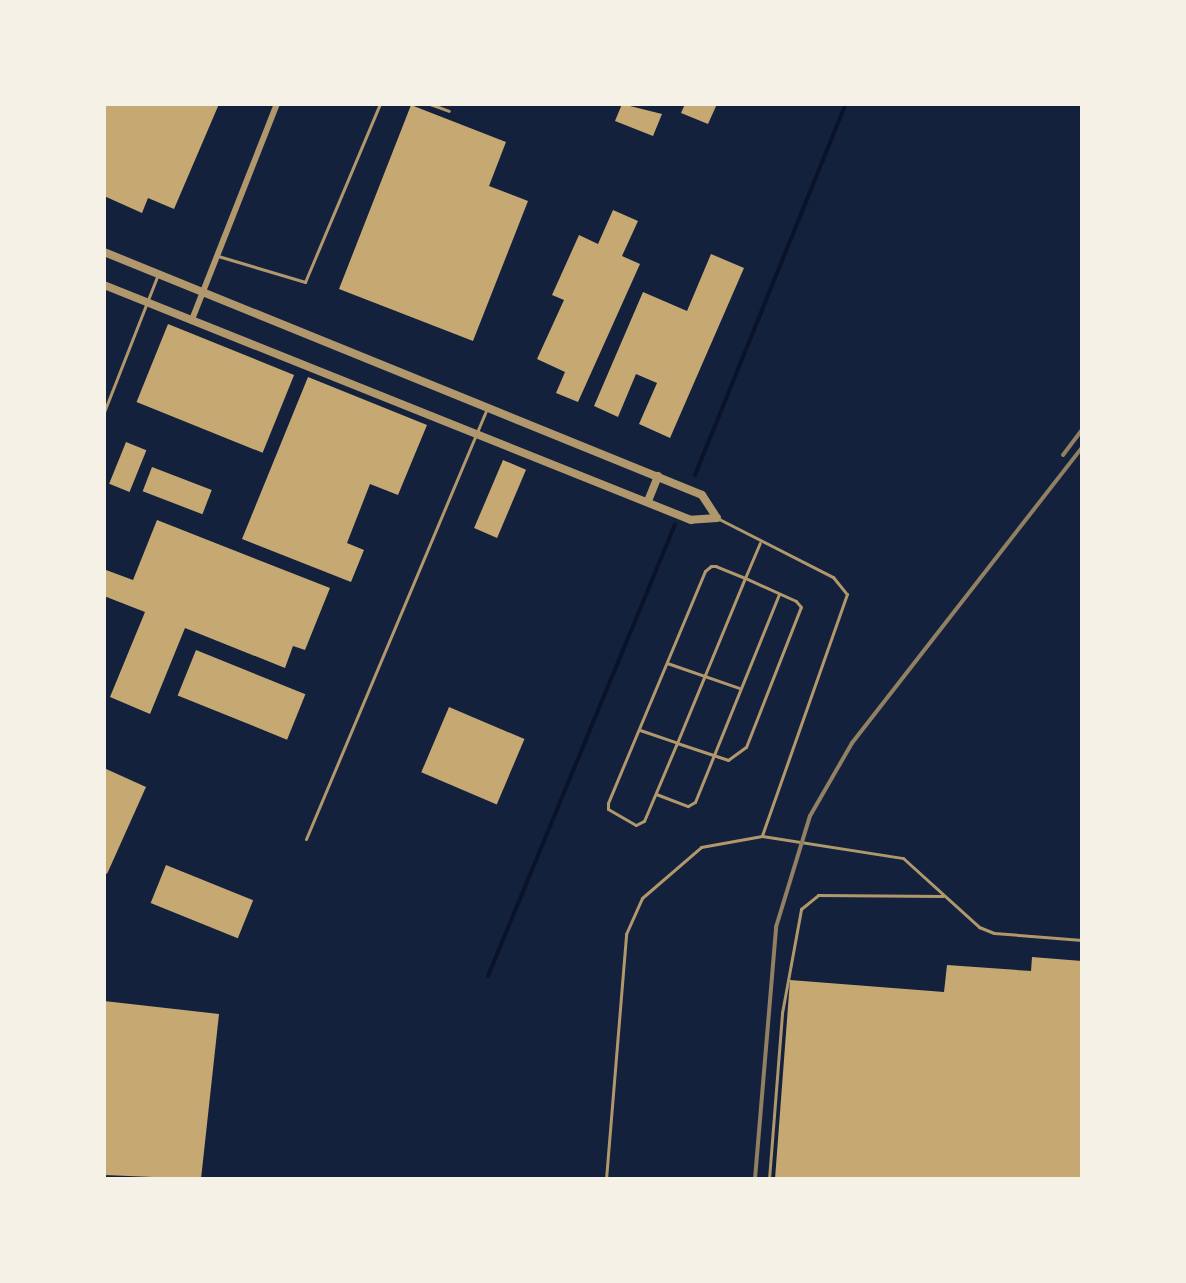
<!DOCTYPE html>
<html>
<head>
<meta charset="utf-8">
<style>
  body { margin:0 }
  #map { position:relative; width:1186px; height:1283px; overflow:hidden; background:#14213d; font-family:Karla,sans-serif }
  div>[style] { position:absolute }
  .stream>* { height:4px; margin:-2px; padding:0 2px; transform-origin:2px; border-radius:2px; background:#0b132b }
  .building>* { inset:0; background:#c6a872; transform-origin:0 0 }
  .service>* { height:3px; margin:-1.5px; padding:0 1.5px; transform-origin:1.5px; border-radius:1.5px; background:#b1986c }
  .minor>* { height:6px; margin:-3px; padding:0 3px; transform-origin:3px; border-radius:3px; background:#b1986c }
  .tertiary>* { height:8px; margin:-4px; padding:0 4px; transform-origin:4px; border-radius:4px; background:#b1986c }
  .rail>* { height:4px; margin:-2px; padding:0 2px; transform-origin:2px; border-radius:2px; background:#918062 }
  span { translate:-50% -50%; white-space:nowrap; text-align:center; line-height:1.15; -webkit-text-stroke:7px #f6f1e7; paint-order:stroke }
  .frame { position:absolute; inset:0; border:106px solid #f6f1e7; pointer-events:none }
</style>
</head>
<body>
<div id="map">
  <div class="stream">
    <i style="left:695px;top:475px;width:401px;rotate:-67.9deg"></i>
    <i style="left:488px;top:976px;width:489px;rotate:-67.5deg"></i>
  </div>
  <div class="building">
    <i style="clip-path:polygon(104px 104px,219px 104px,174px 209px,148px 198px,142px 213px,104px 196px)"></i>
    <i style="clip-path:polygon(622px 104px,662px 114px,653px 136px,615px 121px)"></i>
    <i style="clip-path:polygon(685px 104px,717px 104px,708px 124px,681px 113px)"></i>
    <i style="clip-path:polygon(411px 105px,506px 142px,489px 186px,528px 201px,473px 341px,339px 289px)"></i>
    <i style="clip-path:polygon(613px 210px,638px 221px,622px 256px,640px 264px,578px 402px,556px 393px,565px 372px,537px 359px,564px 300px,552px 295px,579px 235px,598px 244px)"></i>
    <i style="clip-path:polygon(711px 254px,744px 268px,670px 438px,639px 424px,657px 383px,636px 374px,618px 417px,594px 406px,643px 292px,687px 311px)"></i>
    <i style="left:168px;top:324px;width:136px;height:84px;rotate:22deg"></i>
    <i style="clip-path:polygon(308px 377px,427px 425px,398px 495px,370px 484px,347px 543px,364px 550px,351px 582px,242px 539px)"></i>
    <i style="left:126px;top:442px;width:22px;height:45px;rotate:22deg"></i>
    <i style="left:503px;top:460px;width:25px;height:74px;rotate:23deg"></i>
    <i style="left:152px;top:467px;width:64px;height:26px;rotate:21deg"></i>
    <i style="clip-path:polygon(157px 520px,330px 588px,305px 650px,293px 646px,285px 668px,185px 628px,150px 714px,110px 697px,145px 612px,104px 596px,104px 576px,106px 570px,133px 580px)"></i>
    <i style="left:196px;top:650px;width:118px;height:49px;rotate:22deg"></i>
    <i style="left:449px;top:707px;width:82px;height:71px;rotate:23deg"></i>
    <i style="clip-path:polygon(104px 768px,146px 787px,107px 874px,104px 872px)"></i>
    <i style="left:166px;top:865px;width:94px;height:41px;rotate:22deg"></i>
    <i style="clip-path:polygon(1032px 957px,1082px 961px,1082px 1179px,775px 1179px,790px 980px,944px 992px,947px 965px,1031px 971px)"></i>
    <i style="clip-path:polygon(104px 1001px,219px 1014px,201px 1179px,104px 1175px)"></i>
  </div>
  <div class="service">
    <i style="left:430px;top:104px;width:20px;rotate:20deg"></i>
    <i style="left:218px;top:256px;width:91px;rotate:16.6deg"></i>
    <i style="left:305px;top:282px;width:193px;rotate:-67.2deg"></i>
    <i style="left:104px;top:412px;width:148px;rotate:-68.6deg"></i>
    <i style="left:719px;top:519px;width:128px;rotate:27deg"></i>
    <i style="left:833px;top:577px;width:22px;rotate:51deg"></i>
    <i style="left:847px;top:594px;width:256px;rotate:109.4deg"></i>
    <i style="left:667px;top:663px;width:76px;rotate:19.1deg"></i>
    <i style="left:640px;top:730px;width:39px;rotate:19deg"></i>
    <i style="left:677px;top:743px;width:54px;rotate:18.4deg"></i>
    <i style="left:728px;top:760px;width:22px;rotate:-36deg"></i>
    <i style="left:746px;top:747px;width:150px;rotate:-68.6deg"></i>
    <i style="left:801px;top:607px;width:8px;rotate:-130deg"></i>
    <i style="left:796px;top:601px;width:56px;rotate:-155.7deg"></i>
    <i style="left:745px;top:578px;width:31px;rotate:-158deg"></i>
    <i style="left:716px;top:566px;width:5px;rotate:180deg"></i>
    <i style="left:711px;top:566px;width:8px;rotate:140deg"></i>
    <i style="left:705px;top:571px;width:251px;rotate:112.7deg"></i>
    <i style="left:608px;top:803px;width:6px;rotate:90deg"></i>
    <i style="left:608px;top:809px;width:32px;rotate:30deg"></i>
    <i style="left:636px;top:825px;width:9px;rotate:-27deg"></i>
    <i style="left:644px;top:821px;width:85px;rotate:-67.1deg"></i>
    <i style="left:677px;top:743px;width:74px;rotate:-67.6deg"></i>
    <i style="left:705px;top:675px;width:105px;rotate:-67.6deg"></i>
    <i style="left:745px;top:578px;width:38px;rotate:-67deg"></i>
    <i style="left:656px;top:794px;width:34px;rotate:21deg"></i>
    <i style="left:688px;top:806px;width:8px;rotate:-30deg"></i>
    <i style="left:695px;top:802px;width:224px;rotate:-68deg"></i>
    <i style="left:306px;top:839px;width:464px;rotate:-67.2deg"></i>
    <i style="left:606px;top:1179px;width:246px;rotate:-85.3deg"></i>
    <i style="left:626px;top:934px;width:39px;rotate:-66deg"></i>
    <i style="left:642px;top:898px;width:78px;rotate:-40.8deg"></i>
    <i style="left:701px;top:847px;width:62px;rotate:-10.2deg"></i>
    <i style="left:762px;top:836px;width:143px;rotate:8.9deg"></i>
    <i style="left:903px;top:858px;width:103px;rotate:42.2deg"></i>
    <i style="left:979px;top:927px;width:16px;rotate:22deg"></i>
    <i style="left:994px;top:933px;width:88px;rotate:4.5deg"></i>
    <i style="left:769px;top:1179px;width:167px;rotate:-85.5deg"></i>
    <i style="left:782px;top:1013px;width:106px;rotate:-79.6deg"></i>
    <i style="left:801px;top:909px;width:22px;rotate:-39deg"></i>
    <i style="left:818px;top:895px;width:125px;rotate:0.5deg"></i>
  </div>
  <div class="minor">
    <i style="left:193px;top:317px;width:229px;rotate:-68.5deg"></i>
  </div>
  <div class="tertiary">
    <i style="left:104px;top:252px;width:645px;rotate:22.11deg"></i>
    <i style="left:702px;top:495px;width:27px;rotate:57deg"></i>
    <i style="left:717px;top:518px;width:26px;rotate:176deg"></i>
    <i style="left:691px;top:520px;width:632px;rotate:-158.18deg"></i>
    <i style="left:648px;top:501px;width:27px;rotate:-68deg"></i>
  </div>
  <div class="rail">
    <i style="left:1063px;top:455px;width:31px;rotate:-53deg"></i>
    <i style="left:755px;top:1179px;width:253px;rotate:-85.2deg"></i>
    <i style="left:776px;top:927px;width:116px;rotate:-73deg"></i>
    <i style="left:810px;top:816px;width:84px;rotate:-60.1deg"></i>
    <i style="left:852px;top:743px;width:374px;rotate:-52.1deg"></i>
  </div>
  <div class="frame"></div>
</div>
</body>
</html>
